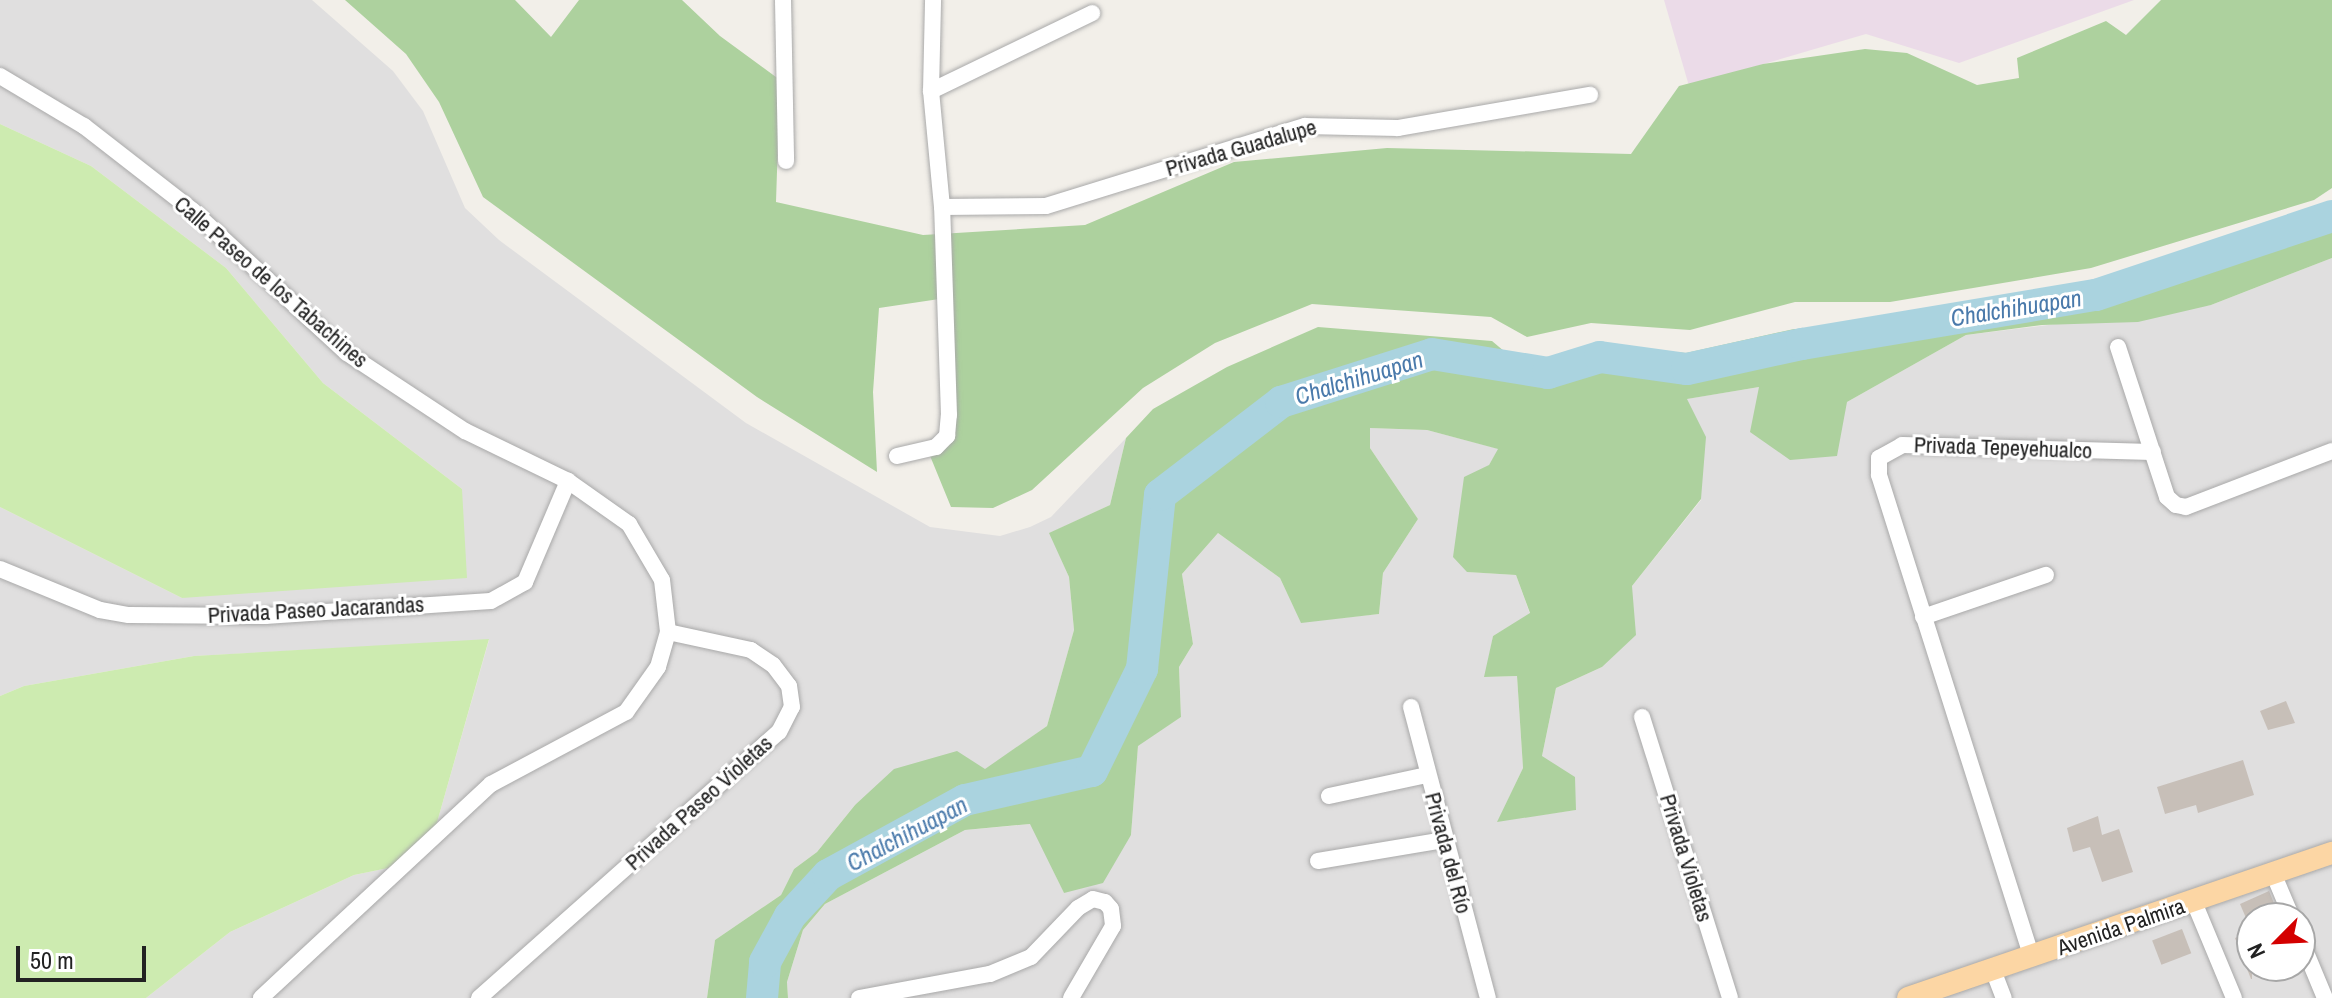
<!DOCTYPE html>
<html>
<head>
<meta charset="utf-8">
<style>
  body { margin:0 }
  #map { position:relative; width:2332px; height:998px; overflow:hidden; background:#f2efe9; font-family:"Archivo Narrow",sans-serif }
  div>[style] { position:absolute }
  .residential>* { inset:0; background:#e0dfdf }
  .industrial>* { inset:0; background:#ebdbe8 }
  .grass>* { inset:0; background:#cdebb0 }
  .forest>* { inset:0; background:#add19e }
  .river>* { height:32px; margin:-16px; padding:0 16px; transform-origin:16px; border-radius:16px; background:#aad3df }
  .building>* { inset:0; background:#c7bfb8; transform-origin:0 0 }
  .roads { filter:drop-shadow(0 0 2px #a9a9a9) drop-shadow(0 0 2px #a9a9a9) }
  .minor>* { height:16px; margin:-8px; padding:0 8px; transform-origin:8px; border-radius:8px; background:#fff }
  .major>* { height:22px; margin:-11px; padding:0 11px; transform-origin:11px; border-radius:11px; background:#fcd6a4 }
  span { translate:-50% -50%; white-space:nowrap; text-align:center; line-height:1.15; -webkit-text-stroke:6px #fff; paint-order:stroke }
  .street-label { font-size:22px; color:#222 }
  .water-label { font-size:24px; color:#4a7aab; font-style:italic }
  .north { position:absolute; left:2236px; top:902px; width:80px; height:80px; box-sizing:border-box; background:#fff; border:2px solid #a7a7a7; border-radius:50%; rotate:246deg; font-size:22px; font-weight:700; line-height:32px; text-align:center; color:#222 }
  .north::after { content:''; display:block; margin:auto; width:28px; height:36px; background:#d40000; clip-path:polygon(50% 0,100% 100%,50% 72%,0 100%) }
  .scale { position:absolute; left:16px; top:946px; width:130px; height:36px; box-sizing:border-box; border:4px solid #222; border-top:0; padding-left:10px; font-size:24px; line-height:28px; white-space:nowrap; color:#222; -webkit-text-stroke:6px #fff; paint-order:stroke }
</style>
</head>
<body>
<div id="map">
  <div class="residential">
    <i style="clip-path:polygon(0 0,312px 0,393px 71px,423px 111px,465px 208px,499px 240px,746px 423px,930px 527px,1000px 536px,1030px 527px,1051px 517px,1126px 438px,1110px 505px,1050px 533px,1069px 577px,1074px 630px,1047px 726px,985px 770px,855px 805px,817px 852px,794px 869px,781px 895px,715px 940px,707px 998px,146px 998px,230px 932px,354px 875px,398px 866px,436px 826px,489px 640px,194px 656px,24px 686px,0 696px,0 507px,182px 598px,462px 489px,323px 383px,226px 268px,91px 166px,0 124px)"></i>
    <i style="clip-path:polygon(evenodd,2332px 258px,2332px 998px,788px 998px,787px 982px,803px 930px,825px 904px,965px 830px,1031px 824px,1064px 893px,1131px 835px,1138px 745px,1181px 717px,1179px 667px,1193px 644px,1182px 574px,1218px 533px,1280px 578px,1301px 622px,1379px 614px,1383px 573px,1418px 519px,1370px 448px,1370px 428px,1427px 430px,1499px 449px,1489px 465px,1468px 572px,1516px 575px,1530px 614px,1493px 636px,1485px 677px,1517px 676px,1523px 768px,1498px 821px,1576px 810px,1542px 756px,1556px 688px,1602px 667px,1632px 586px,1701px 500px,1686px 399px,1759px 387px,1847px 402px,1966px 335px,2211px 305px,2332px 258px,2252px 918px,2300px 918px,2300px 966px,2252px 966px,2252px 918px)"></i>
  </div>
  <div class="industrial">
    <i style="clip-path:polygon(1664px 0,2134px 0,1959px 63px,1866px 34px,1689px 86px)"></i>
  </div>
  <div class="grass">
    <i style="clip-path:polygon(0 124px,91px 166px,226px 268px,323px 383px,462px 489px,467px 578px,182px 598px,0 507px)"></i>
    <i style="clip-path:polygon(489px 639px,436px 826px,398px 866px,354px 875px,230px 932px,146px 998px,0 998px,0 696px,24px 686px,194px 656px)"></i>
  </div>
  <div class="forest">
    <i style="clip-path:polygon(345px 0,515px 0,551px 37px,579px 0,682px 0,720px 36px,780px 80px,776px 202px,923px 235px,1085px 225px,1234px 162px,1387px 148px,1631px 154px,1679px 86px,1763px 64px,1865px 49px,1907px 53px,1977px 85px,2019px 78px,2017px 58px,2106px 21px,2126px 35px,2161px 0,2332px 0,2332px 188px,2314px 200px,2091px 268px,1890px 302px,1795px 302px,1690px 330px,1591px 323px,1527px 337px,1491px 317px,1312px 304px,1215px 343px,1143px 388px,1032px 490px,993px 508px,951px 507px,926px 446px,954px 425px,946px 298px,879px 308px,873px 392px,877px 472px,757px 397px,483px 197px,439px 102px,406px 54px)"></i>
    <i style="clip-path:polygon(2332px 216px,2332px 258px,2211px 305px,2138px 322px,2042px 325px,1966px 335px,1847px 402px,1837px 456px,1790px 460px,1750px 432px,1759px 387px,1687px 399px,1706px 437px,1701px 499px,1632px 586px,1636px 635px,1602px 667px,1556px 688px,1542px 756px,1575px 777px,1576px 810px,1497px 822px,1523px 768px,1517px 676px,1484px 677px,1493px 636px,1530px 613px,1516px 575px,1467px 572px,1453px 557px,1464px 477px,1489px 465px,1498px 449px,1427px 430px,1370px 428px,1370px 448px,1418px 519px,1383px 573px,1379px 614px,1301px 623px,1280px 578px,1218px 533px,1182px 574px,1193px 644px,1179px 667px,1181px 717px,1138px 746px,1131px 835px,1103px 883px,1064px 893px,1030px 824px,965px 830px,825px 904px,803px 930px,787px 982px,788px 998px,707px 998px,715px 940px,781px 895px,794px 869px,817px 852px,855px 805px,894px 769px,957px 751px,985px 769px,1047px 726px,1074px 630px,1069px 577px,1049px 533px,1110px 505px,1126px 438px,1153px 409px,1227px 367px,1318px 327px,1492px 341px,1511px 357px,1532px 364px,1599px 345px,1686px 353px,1794px 329px,1866px 331px,1942px 323px,1991px 308px,2040px 305px,2163px 282px,2249px 258px)"></i>
  </div>
  <div class="river">
    <i style="left:762px;top:998px;width:36px;rotate:-85deg"></i>
    <i style="left:765px;top:962px;width:52px;rotate:-61.5deg"></i>
    <i style="left:790px;top:916px;width:56px;rotate:-47.2deg"></i>
    <i style="left:828px;top:875px;width:156px;rotate:-28.7deg"></i>
    <i style="left:965px;top:800px;width:130px;rotate:-12.9deg"></i>
    <i style="left:1092px;top:771px;width:114px;rotate:-63.9deg"></i>
    <i style="left:1142px;top:669px;width:175px;rotate:-84.1deg"></i>
    <i style="left:1160px;top:495px;width:153px;rotate:-37.5deg"></i>
    <i style="left:1281px;top:402px;width:158px;rotate:-17.6deg"></i>
    <i style="left:1432px;top:354px;width:118px;rotate:9.3deg"></i>
    <i style="left:1548px;top:373px;width:54px;rotate:-17.1deg"></i>
    <i style="left:1600px;top:357px;width:88px;rotate:7.9deg"></i>
    <i style="left:1687px;top:369px;width:118px;rotate:-12.3deg"></i>
    <i style="left:1802px;top:344px;width:298px;rotate:-9.5deg"></i>
    <i style="left:2096px;top:295px;width:249px;rotate:-18.5deg"></i>
  </div>
  <div class="building">
    <i style="clip-path:polygon(2286px 701px,2295px 723px,2268px 730px,2260px 711px)"></i>
    <i style="clip-path:polygon(2243px 760px,2254px 795px,2198px 813px,2196px 805px,2165px 814px,2157px 787px)"></i>
    <i style="clip-path:polygon(2098px 816px,2102px 835px,2119px 829px,2133px 872px,2102px 882px,2090px 847px,2073px 852px,2067px 828px)"></i>
    <i style="clip-path:polygon(2269px 891px,2280px 918px,2246px 918px,2240px 904px)"></i>
    <i style="left:2182px;top:929px;width:26px;height:32px;rotate:69deg"></i>
    <i style="clip-path:polygon(2252px 931px,2252px 979px,2251px 979px,2235px 938px)"></i>
  </div>
  <div class="roads">
    <div class="minor">
      <i style="left:783px;top:0;width:161px;rotate:88.9deg"></i>
      <i style="left:0;top:76px;width:98px;rotate:30.8deg"></i>
      <i style="left:84px;top:126px;width:138px;rotate:37.9deg"></i>
      <i style="left:193px;top:211px;width:209px;rotate:42.7deg"></i>
      <i style="left:347px;top:353px;width:141px;rotate:33.5deg"></i>
      <i style="left:465px;top:431px;width:114px;rotate:25.9deg"></i>
      <i style="left:568px;top:481px;width:75px;rotate:35.2deg"></i>
      <i style="left:629px;top:524px;width:65px;rotate:59.5deg"></i>
      <i style="left:662px;top:580px;width:52px;rotate:83.4deg"></i>
      <i style="left:668px;top:632px;width:36px;rotate:106deg"></i>
      <i style="left:658px;top:667px;width:55px;rotate:125.4deg"></i>
      <i style="left:626px;top:712px;width:153px;rotate:151.9deg"></i>
      <i style="left:491px;top:784px;width:314px;rotate:137.1deg"></i>
      <i style="left:931px;top:91px;width:179px;rotate:-25.8deg"></i>
      <i style="left:942px;top:207px;width:104px;rotate:-0.6deg"></i>
      <i style="left:1046px;top:206px;width:271px;rotate:-17.2deg"></i>
      <i style="left:1305px;top:126px;width:93px;rotate:1.2deg"></i>
      <i style="left:1398px;top:128px;width:195px;rotate:-9.8deg"></i>
      <i style="left:2118px;top:347px;width:158px;rotate:71.9deg"></i>
      <i style="left:2167px;top:497px;width:12px;rotate:42deg"></i>
      <i style="left:2176px;top:505px;width:10px;rotate:11deg"></i>
      <i style="left:2186px;top:507px;width:156px;rotate:-21deg"></i>
      <i style="left:897px;top:456px;width:40px;rotate:-13deg"></i>
      <i style="left:936px;top:447px;width:16px;rotate:-45deg"></i>
      <i style="left:947px;top:436px;width:21px;rotate:-85deg"></i>
      <i style="left:949px;top:415px;width:208px;rotate:-91.9deg"></i>
      <i style="left:942px;top:207px;width:117px;rotate:-95.4deg"></i>
      <i style="left:931px;top:91px;width:91px;rotate:-88.7deg"></i>
      <i style="left:0;top:569px;width:108px;rotate:22.3deg"></i>
      <i style="left:100px;top:610px;width:29px;rotate:10deg"></i>
      <i style="left:129px;top:615px;width:136px;rotate:0.4deg"></i>
      <i style="left:265px;top:616px;width:226px;rotate:-3.8deg"></i>
      <i style="left:491px;top:601px;width:39px;rotate:-29deg"></i>
      <i style="left:525px;top:582px;width:110px;rotate:-66.9deg"></i>
      <i style="left:1923px;top:617px;width:130px;rotate:-18.9deg"></i>
      <i style="left:1411px;top:707px;width:301px;rotate:75.2deg"></i>
      <i style="left:1642px;top:717px;width:294px;rotate:72.6deg"></i>
      <i style="left:1329px;top:796px;width:100px;rotate:-12.1deg"></i>
      <i style="left:1318px;top:861px;width:127px;rotate:-9.5deg"></i>
      <i style="left:2273px;top:873px;width:49px;rotate:67.1deg"></i>
      <i style="left:2194px;top:902px;width:104px;rotate:67.4deg"></i>
      <i style="left:2300px;top:938px;width:65px;rotate:67.4deg"></i>
      <i style="left:2032px;top:958px;width:507px;rotate:-107.58deg"></i>
      <i style="left:1879px;top:475px;width:17px;rotate:-90deg"></i>
      <i style="left:1879px;top:458px;width:26px;rotate:-29deg"></i>
      <i style="left:1902px;top:445px;width:251px;rotate:1.6deg"></i>
      <i style="left:1993px;top:970px;width:30px;rotate:69deg"></i>
      <i style="left:479px;top:998px;width:401px;rotate:-41.6deg"></i>
      <i style="left:779px;top:732px;width:28px;rotate:-63deg"></i>
      <i style="left:792px;top:707px;width:21px;rotate:-98deg"></i>
      <i style="left:789px;top:686px;width:26px;rotate:-127deg"></i>
      <i style="left:773px;top:665px;width:27px;rotate:-146deg"></i>
      <i style="left:751px;top:650px;width:85px;rotate:-167.8deg"></i>
      <i style="left:859px;top:998px;width:133px;rotate:-10.4deg"></i>
      <i style="left:990px;top:974px;width:44px;rotate:-22.5deg"></i>
      <i style="left:1031px;top:957px;width:68px;rotate:-46.2deg"></i>
      <i style="left:1078px;top:908px;width:17px;rotate:-31deg"></i>
      <i style="left:1093px;top:899px;width:12px;rotate:14deg"></i>
      <i style="left:1105px;top:902px;width:9px;rotate:49deg"></i>
      <i style="left:1111px;top:909px;width:17px;rotate:83deg"></i>
      <i style="left:1113px;top:926px;width:83px;rotate:120.3deg"></i>
    </div>
    <div class="major">
      <i style="left:1908px;top:998px;width:448px;rotate:-18.9deg"></i>
    </div>
  </div>
  <div class="street-label">
    <span style="left:1241px;top:148px;rotate:-16deg">Privada Guadalupe</span>
    <span style="left:271px;top:282px;rotate:41deg">Calle Paseo de los Tabachines</span>
    <span style="left:2003px;top:448px;rotate:2deg">Privada Tepeyehualco</span>
    <span style="left:316px;top:610px;rotate:-3deg">Privada Paseo Jacarandas</span>
    <span style="left:699px;top:803px;rotate:-42deg">Privada Paseo Violetas</span>
    <span style="left:1448px;top:853px;rotate:75deg">Privada del Río</span>
    <span style="left:1686px;top:858px;rotate:73deg">Privada Violetas</span>
    <span style="left:2121px;top:927px;rotate:-19deg">Avenida Palmira</span>
  </div>
  <div class="water-label">
    <span style="left:2016px;top:308px;rotate:-9deg">Chalchihuapan</span>
    <span style="left:1359px;top:378px;rotate:-17deg">Chalchihuapan</span>
    <span style="left:907px;top:834px;rotate:-28deg">Chalchihuapan</span>
  </div>
  <div class="north">N</div>
  <div class="scale">50 m</div>
</div>
</body>
</html>
